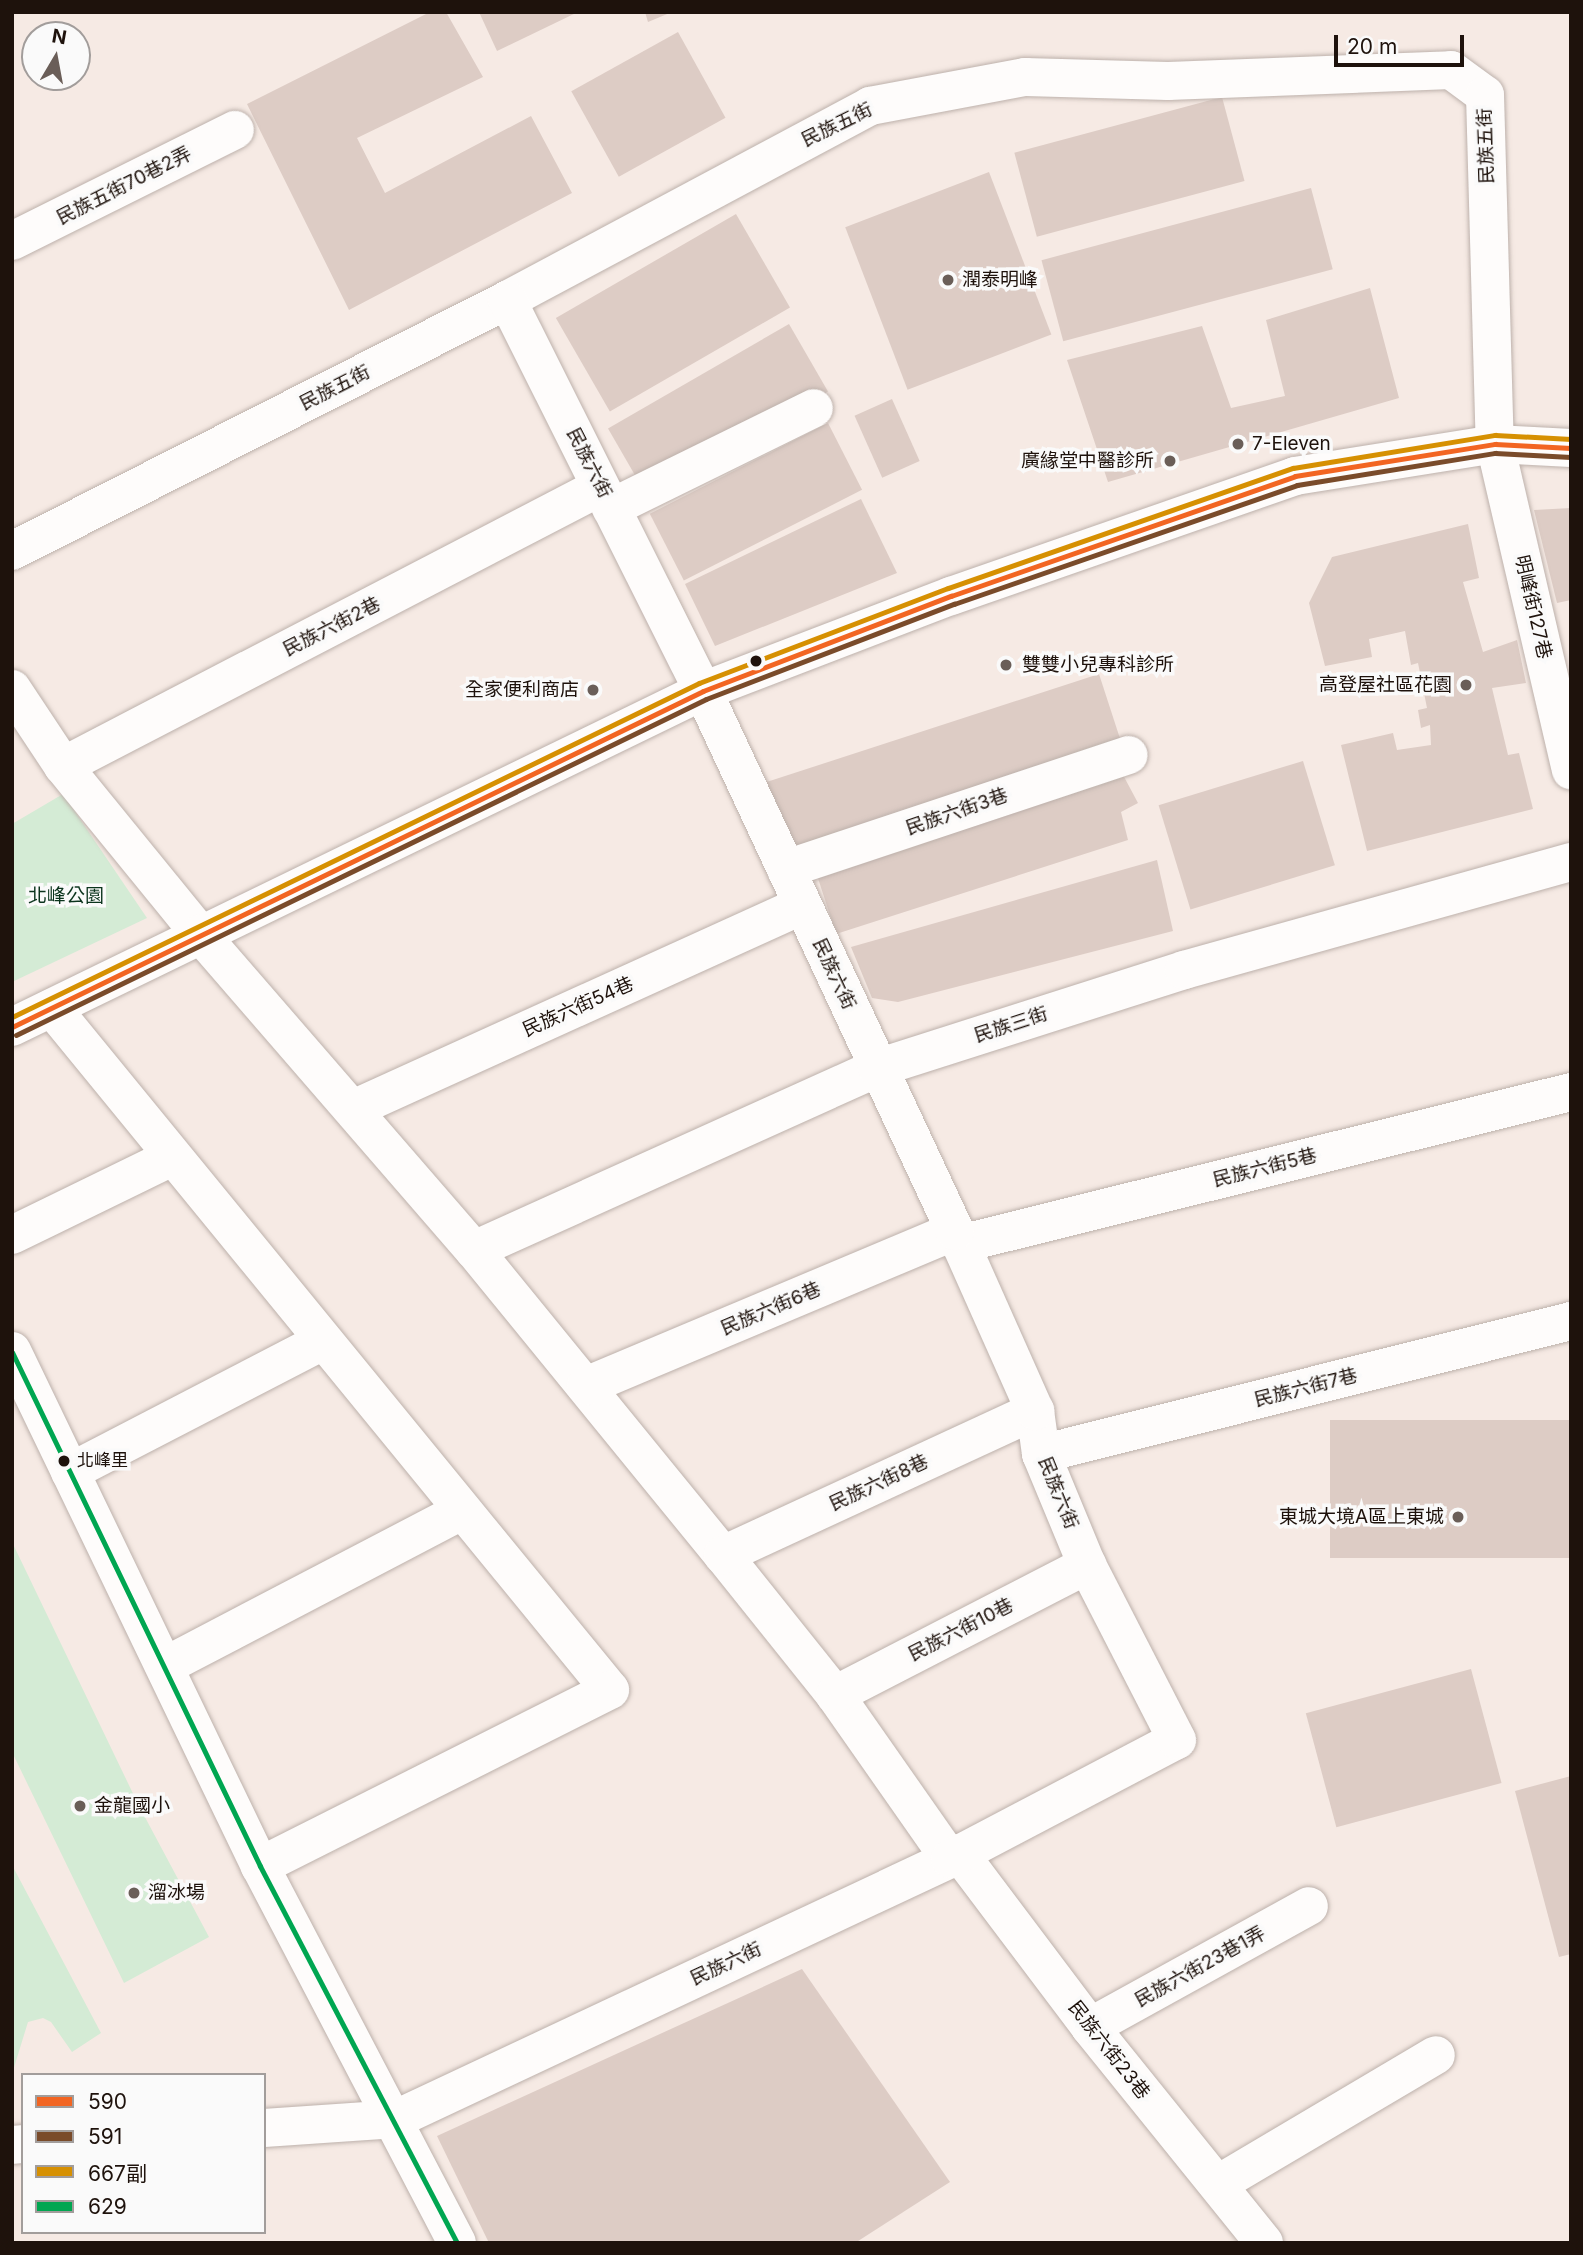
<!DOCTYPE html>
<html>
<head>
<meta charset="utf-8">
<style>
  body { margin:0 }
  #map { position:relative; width:1583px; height:2255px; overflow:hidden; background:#f6eae4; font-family:Inter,"Noto Sans TC",sans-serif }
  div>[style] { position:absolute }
  .green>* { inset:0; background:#d4ebd5 }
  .building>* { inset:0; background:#ddccc5; transform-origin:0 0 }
  .roads { filter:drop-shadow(0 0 2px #bdb1ab) drop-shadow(0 0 2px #bdb1ab) }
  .minor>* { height:38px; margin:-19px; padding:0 19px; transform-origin:19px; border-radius:19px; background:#fefcfb }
  .bus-1>* { height:5px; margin:-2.5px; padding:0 2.5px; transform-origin:2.5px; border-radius:2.5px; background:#f26522 }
  .bus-2>* { height:5px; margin:-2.5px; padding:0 2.5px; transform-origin:2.5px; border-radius:2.5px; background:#7a4b2a }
  .bus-3>* { height:5px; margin:-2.5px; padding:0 2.5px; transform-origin:2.5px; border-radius:2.5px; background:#d69002 }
  .bus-4>* { height:5px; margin:-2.5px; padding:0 2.5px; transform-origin:2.5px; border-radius:2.5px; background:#00a651 }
  .dots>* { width:19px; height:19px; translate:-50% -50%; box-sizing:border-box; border:4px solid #fafafa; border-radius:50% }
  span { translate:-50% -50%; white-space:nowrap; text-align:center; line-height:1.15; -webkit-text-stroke:7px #fafafa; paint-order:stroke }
  .bus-label { font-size:17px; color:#1e120c }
  .left { translate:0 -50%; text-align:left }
  .street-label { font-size:19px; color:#1e120c }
  .poi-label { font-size:19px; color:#1e120c }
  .right { translate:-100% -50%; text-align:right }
  .park-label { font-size:19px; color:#0b341d }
  .frame { position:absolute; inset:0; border:14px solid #1e120c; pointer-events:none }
  .legend { position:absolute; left:21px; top:2073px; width:245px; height:161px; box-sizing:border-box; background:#fafafa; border:2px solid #a29d9b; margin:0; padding:9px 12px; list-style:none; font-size:21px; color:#1e120c }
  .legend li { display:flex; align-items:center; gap:14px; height:35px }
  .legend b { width:35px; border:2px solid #a29d9b }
  .north { position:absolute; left:21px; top:21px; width:70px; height:70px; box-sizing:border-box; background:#fafafa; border:2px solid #a29d9b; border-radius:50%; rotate:10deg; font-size:19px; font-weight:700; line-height:28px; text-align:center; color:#1e120c }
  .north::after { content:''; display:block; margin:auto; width:24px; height:32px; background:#6a5e58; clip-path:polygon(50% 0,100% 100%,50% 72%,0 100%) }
  .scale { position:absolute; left:1334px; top:35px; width:130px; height:32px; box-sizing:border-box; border:4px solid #1e120c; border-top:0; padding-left:9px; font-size:21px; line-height:24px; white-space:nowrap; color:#1e120c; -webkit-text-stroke:5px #fafafa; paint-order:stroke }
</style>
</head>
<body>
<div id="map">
  <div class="green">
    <i style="clip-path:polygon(63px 794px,147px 918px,12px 982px,12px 824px)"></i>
    <i style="clip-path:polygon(12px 1542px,139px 1806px,209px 1937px,124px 1983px,12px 1752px)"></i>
    <i style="clip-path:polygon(12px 1865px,101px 2033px,72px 2052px,51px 2022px,43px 2018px,28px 2022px,12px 2074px)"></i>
  </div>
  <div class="building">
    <i style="clip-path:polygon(430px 12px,446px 12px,483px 77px,357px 138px,385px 193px,531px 116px,572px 193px,349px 310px,247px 104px)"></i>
    <i style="clip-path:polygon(479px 12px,578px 12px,497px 51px)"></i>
    <i style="clip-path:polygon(645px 12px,672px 12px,648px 22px)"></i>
    <i style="left:678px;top:32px;width:98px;height:122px;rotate:61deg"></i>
    <i style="left:1222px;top:97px;width:87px;height:215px;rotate:75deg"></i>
    <i style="left:989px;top:172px;width:174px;height:154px;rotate:69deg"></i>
    <i style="left:1311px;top:188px;width:84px;height:279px;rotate:75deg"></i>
    <i style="left:736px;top:214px;width:108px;height:208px;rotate:60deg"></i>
    <i style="clip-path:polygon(1370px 288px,1399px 398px,1108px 482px,1067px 360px,1202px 326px,1231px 408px,1285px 396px,1266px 320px)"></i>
    <i style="left:789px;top:324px;width:78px;height:209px;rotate:60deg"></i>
    <i style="left:892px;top:399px;width:68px;height:41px;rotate:66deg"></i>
    <i style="left:828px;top:423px;width:75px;height:200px;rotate:63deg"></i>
    <i style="clip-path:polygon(861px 499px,897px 573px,715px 646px,685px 584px)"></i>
    <i style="clip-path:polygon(1571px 508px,1571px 600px,1557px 603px,1534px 510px)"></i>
    <i style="clip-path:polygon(1468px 524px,1479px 578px,1463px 582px,1483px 652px,1517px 640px,1526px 683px,1492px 688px,1508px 755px,1519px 753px,1533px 809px,1367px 851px,1341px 745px,1393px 733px,1397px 750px,1431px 745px,1430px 725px,1421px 728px,1418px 710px,1427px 708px,1418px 663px,1411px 665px,1405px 631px,1369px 639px,1372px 657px,1325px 666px,1309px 603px,1332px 557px)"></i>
    <i style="left:1099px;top:674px;width:70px;height:358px;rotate:72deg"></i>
    <i style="left:1303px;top:761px;width:109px;height:151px;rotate:73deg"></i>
    <i style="clip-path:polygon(1122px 773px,1138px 803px,1121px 812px,1128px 840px,836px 934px,816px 872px)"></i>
    <i style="clip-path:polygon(1157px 860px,1173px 931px,898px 1002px,872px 998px,851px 947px)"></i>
    <i style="left:1571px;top:1420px;width:138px;height:241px;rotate:90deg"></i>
    <i style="left:1471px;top:1669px;width:118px;height:171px;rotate:75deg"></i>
    <i style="clip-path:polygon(1571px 1776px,1571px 1954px,1559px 1957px,1515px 1791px)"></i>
    <i style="clip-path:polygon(802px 1969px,950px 2182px,855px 2243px,489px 2243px,437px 2136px)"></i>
  </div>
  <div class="roads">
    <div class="minor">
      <i style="left:12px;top:241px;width:249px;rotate:-26.5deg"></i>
      <i style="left:611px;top:508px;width:226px;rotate:-26.2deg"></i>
      <i style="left:12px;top:551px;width:555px;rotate:-26.89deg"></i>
      <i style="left:507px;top:300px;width:412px;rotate:-28.1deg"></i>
      <i style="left:870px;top:106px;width:158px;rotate:-10.6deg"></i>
      <i style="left:1025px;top:77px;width:143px;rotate:1.6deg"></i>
      <i style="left:1168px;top:81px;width:283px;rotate:-2.2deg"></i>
      <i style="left:1451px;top:70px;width:42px;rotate:36.3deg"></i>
      <i style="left:1485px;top:95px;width:349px;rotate:88.4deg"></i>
      <i style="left:1495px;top:444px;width:335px;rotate:76.9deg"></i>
      <i style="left:12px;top:689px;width:92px;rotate:56.5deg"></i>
      <i style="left:63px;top:766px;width:217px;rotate:50.8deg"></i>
      <i style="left:200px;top:934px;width:418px;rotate:49.1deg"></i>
      <i style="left:474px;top:1250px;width:394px;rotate:50.8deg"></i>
      <i style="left:723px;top:1555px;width:179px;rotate:51.3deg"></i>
      <i style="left:835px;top:1695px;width:200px;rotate:55deg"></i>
      <i style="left:63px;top:766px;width:605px;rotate:-27.45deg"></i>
      <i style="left:786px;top:869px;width:361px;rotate:-18.4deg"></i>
      <i style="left:52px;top:1008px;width:881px;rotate:50.71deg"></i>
      <i style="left:610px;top:1690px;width:392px;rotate:153.3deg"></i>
      <i style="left:12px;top:1027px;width:768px;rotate:-25.93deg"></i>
      <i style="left:703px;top:691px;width:266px;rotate:-21deg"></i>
      <i style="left:951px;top:596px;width:364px;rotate:-19.2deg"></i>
      <i style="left:1295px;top:476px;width:203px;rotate:-9.1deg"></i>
      <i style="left:1495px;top:444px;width:76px;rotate:3deg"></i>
      <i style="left:353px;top:1109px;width:493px;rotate:-24.4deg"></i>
      <i style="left:12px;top:1235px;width:178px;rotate:-26deg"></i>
      <i style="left:960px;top:1244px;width:630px;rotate:-13.97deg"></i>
      <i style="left:474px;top:1250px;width:442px;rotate:-24.3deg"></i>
      <i style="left:877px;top:1068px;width:322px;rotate:-17.7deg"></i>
      <i style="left:1184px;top:970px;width:402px;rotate:-15.6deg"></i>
      <i style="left:12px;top:1351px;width:572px;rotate:64.29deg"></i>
      <i style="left:260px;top:1866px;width:425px;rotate:62.4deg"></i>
      <i style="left:586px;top:1386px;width:400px;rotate:-22.8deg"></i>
      <i style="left:1041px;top:1454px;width:546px;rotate:-14.09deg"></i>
      <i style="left:70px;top:1472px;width:285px;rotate:-27.4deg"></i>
      <i style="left:723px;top:1555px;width:344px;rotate:-24.8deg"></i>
      <i style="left:165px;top:1666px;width:333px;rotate:-27.6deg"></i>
      <i style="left:835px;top:1695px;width:284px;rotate:-27.3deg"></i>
      <i style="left:959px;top:1853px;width:218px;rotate:53deg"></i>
      <i style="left:1090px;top:2027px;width:277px;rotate:51.1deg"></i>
      <i style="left:1090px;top:2027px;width:250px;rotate:-28.9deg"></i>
      <i style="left:264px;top:2128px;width:132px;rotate:-3.9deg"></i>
      <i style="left:396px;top:2119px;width:612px;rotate:-25.14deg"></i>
      <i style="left:950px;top:1859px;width:256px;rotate:-27.7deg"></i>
      <i style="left:1177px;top:1740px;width:197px;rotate:-117.2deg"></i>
      <i style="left:1087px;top:1565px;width:120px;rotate:-112.5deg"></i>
      <i style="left:1041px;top:1454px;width:43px;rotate:-97.9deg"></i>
      <i style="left:1035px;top:1411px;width:197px;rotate:-114deg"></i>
      <i style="left:955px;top:1231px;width:596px;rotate:-115.02deg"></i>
      <i style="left:703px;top:691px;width:437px;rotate:-116.6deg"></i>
      <i style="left:12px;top:2145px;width:11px;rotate:-5deg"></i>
      <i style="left:1218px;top:2184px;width:253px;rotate:-30.6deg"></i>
    </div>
  </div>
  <div class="bus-1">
    <i style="left:12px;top:1027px;width:768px;rotate:-25.93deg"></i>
    <i style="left:703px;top:691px;width:266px;rotate:-21deg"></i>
    <i style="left:951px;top:596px;width:364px;rotate:-19.2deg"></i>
    <i style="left:1295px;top:476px;width:203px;rotate:-9.1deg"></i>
    <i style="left:1495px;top:444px;width:76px;rotate:3deg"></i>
  </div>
  <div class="bus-2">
    <i style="left:16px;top:1035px;width:767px;rotate:-25.96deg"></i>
    <i style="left:706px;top:699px;width:266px;rotate:-21deg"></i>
    <i style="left:954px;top:604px;width:363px;rotate:-19.1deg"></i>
    <i style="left:1297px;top:485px;width:201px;rotate:-9.2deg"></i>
    <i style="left:1495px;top:453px;width:76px;rotate:3deg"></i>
  </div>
  <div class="bus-3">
    <i style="left:12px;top:1017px;width:764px;rotate:-25.93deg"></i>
    <i style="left:699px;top:683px;width:267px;rotate:-20.9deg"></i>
    <i style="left:948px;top:588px;width:365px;rotate:-19.2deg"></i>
    <i style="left:1293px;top:468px;width:205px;rotate:-9.3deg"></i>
    <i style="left:1495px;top:435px;width:76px;rotate:3deg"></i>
  </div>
  <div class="bus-4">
    <i style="left:12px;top:1352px;width:571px;rotate:64.24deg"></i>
    <i style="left:260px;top:1866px;width:425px;rotate:62.4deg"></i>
  </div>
  <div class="dots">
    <i style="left:948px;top:280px;background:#6a5e58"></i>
    <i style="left:1238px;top:444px;background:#6a5e58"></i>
    <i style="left:1170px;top:461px;background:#6a5e58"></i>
    <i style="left:756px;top:661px;background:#1e120c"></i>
    <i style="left:1006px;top:665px;background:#6a5e58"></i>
    <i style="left:1466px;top:685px;background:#6a5e58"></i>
    <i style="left:593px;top:690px;background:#6a5e58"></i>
    <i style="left:64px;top:1461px;background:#1e120c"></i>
    <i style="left:1458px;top:1517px;background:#6a5e58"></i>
    <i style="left:80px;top:1806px;background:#6a5e58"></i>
    <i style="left:134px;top:1893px;background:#6a5e58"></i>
  </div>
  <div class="bus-label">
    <span class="left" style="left:77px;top:1461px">北峰里</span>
  </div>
  <div class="street-label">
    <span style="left:837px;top:125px;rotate:-26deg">民族五街</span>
    <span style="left:1486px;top:146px;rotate:-92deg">民族五街</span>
    <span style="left:124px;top:186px;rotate:-27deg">民族五街70巷2弄</span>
    <span style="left:335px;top:388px;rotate:-27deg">民族五街</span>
    <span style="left:589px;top:463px;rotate:63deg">民族六街</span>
    <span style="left:1533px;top:607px;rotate:77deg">明峰街127巷</span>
    <span style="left:332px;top:627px;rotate:-27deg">民族六街2巷</span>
    <span style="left:957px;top:812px;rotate:-19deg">民族六街3巷</span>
    <span style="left:834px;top:974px;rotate:65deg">民族六街</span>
    <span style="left:578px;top:1007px;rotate:-24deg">民族六街54巷</span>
    <span style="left:1011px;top:1025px;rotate:-18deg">民族三街</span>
    <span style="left:1265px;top:1168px;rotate:-14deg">民族六街5巷</span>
    <span style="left:771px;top:1309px;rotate:-23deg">民族六街6巷</span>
    <span style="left:1306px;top:1388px;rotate:-14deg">民族六街7巷</span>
    <span style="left:879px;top:1483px;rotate:-25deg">民族六街8巷</span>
    <span style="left:1058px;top:1493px;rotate:68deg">民族六街</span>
    <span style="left:961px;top:1630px;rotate:-27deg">民族六街10巷</span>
    <span style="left:726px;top:1964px;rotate:-25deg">民族六街</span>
    <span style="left:1200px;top:1967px;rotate:-29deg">民族六街23巷1弄</span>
    <span style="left:1109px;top:2050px;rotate:52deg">民族六街23巷</span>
  </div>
  <div class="poi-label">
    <span class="left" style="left:962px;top:280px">潤泰明峰</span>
    <span class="left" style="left:1252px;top:444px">7-Eleven</span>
    <span class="right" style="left:1154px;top:461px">廣緣堂中醫診所</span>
    <span class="left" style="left:1022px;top:665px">雙雙小兒專科診所</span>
    <span class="right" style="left:1452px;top:685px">高登屋社區花園</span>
    <span class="right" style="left:579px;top:690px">全家便利商店</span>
    <span class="right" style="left:1444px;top:1517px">東城大境A區上東城</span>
    <span class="left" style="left:94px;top:1806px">金龍國小</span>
    <span class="left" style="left:148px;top:1893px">溜冰場</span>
  </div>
  <div class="park-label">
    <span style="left:66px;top:896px">北峰公園</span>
  </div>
  <div class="frame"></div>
  <ul class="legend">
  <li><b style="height:9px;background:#f26522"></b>590</li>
  <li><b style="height:9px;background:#7a4b2a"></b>591</li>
  <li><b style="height:9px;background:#d69002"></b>667副</li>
  <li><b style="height:9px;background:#00a651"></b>629</li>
  </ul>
  <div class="north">N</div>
  <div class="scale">20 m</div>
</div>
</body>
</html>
